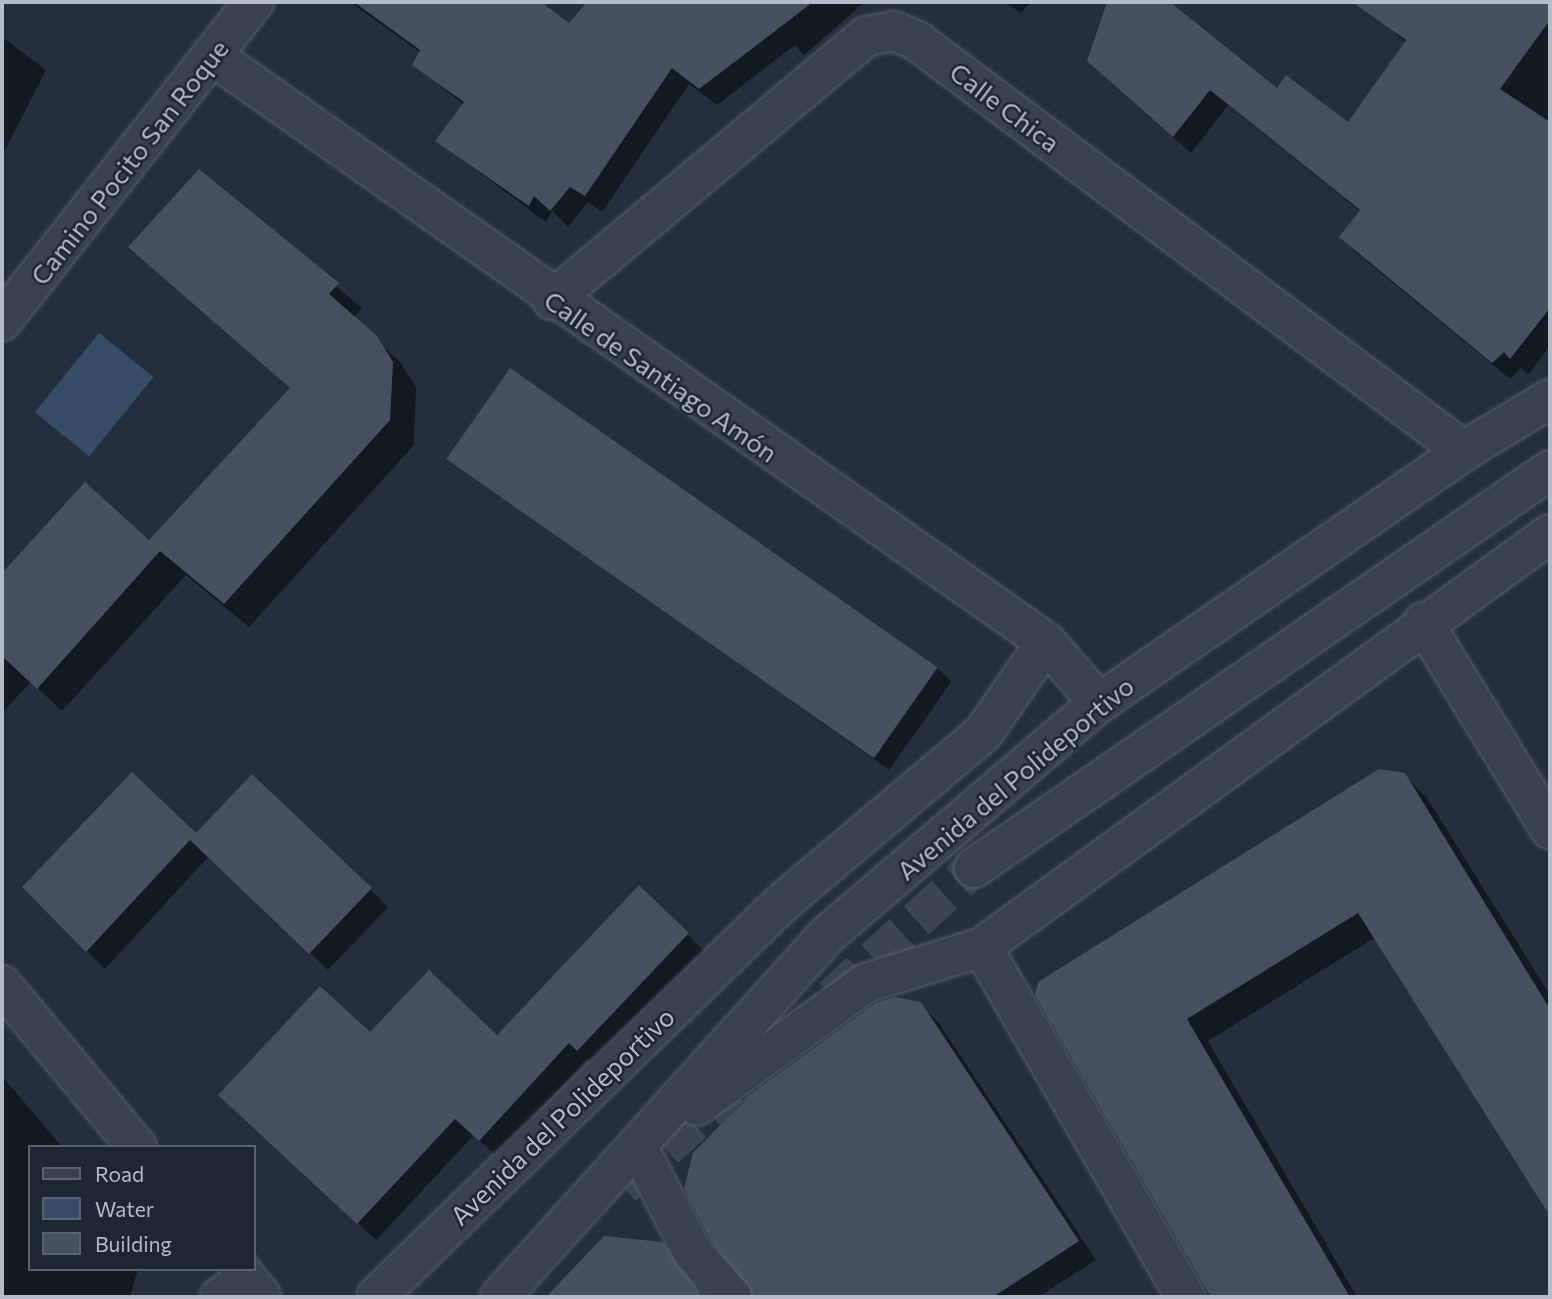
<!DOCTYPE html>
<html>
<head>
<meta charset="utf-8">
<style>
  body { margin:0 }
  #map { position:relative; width:1552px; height:1299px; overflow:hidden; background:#242f3e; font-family:Commissioner,sans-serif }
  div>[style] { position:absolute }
  .water>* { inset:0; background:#394c67; transform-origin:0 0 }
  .shadow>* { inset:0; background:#0007 }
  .building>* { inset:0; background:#455162; transform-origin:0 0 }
  .tertiary-tunnel>* { height:38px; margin-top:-19px; transform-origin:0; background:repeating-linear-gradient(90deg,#3a4453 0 38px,transparent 0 57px) }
  .roads { filter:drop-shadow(0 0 2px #565f6c) drop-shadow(0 0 2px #565f6c) }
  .pedestrian>* { height:38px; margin:-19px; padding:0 19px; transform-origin:19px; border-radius:19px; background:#38414e }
  .minor>* { height:38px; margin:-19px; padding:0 19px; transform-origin:19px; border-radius:19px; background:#38414e }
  span { translate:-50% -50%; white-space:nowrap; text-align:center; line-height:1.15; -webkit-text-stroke:5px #1d2633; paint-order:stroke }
  .street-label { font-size:26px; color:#b4bcc9 }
  .frame { position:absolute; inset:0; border:4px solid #b4bcc9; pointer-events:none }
  .legend { position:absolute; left:28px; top:1145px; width:228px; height:126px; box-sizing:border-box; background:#1d2633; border:2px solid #59626f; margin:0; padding:9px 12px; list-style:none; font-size:21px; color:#b4bcc9 }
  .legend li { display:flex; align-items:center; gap:14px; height:35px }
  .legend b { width:35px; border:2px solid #59626f }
</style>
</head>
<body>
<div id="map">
  <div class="water">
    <i style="left:99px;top:333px;width:70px;height:102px;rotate:39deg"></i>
  </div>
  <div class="shadow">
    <i style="clip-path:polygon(350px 2px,538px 2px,569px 25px,590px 2px,865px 2px,804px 55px,795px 45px,717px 105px,689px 84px,602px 212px,588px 202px,568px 227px,552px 211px,546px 222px,437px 141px,464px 105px,414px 64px,421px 53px)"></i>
    <i style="clip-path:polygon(1005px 2px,1031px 2px,1021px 13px)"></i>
    <i style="clip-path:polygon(1109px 2px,1167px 2px,1277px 90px,1349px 124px,1406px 43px,1382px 21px,1396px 2px,1550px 2px,1550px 346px,1528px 375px,1521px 368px,1510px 379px,1358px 254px,1341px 237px,1361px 212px,1228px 105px,1191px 153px,1106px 78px,1089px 61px)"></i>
    <i style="clip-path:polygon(2px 37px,46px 70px,2px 156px)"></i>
    <i style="clip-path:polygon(199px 171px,362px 308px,353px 318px,400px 362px,416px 387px,414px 445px,249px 627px,186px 575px,62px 711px,31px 682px,2px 713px,2px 576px,85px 484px,149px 543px,291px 389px,130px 247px)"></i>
    <i style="clip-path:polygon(451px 460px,937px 667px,951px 682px,889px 770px)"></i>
    <i style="clip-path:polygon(1404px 775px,1427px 798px,1550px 995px,1550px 1209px,1376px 937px,1208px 1041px,1357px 1297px,1213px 1297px,1037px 995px)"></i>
    <i style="clip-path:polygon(196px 835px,370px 889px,388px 907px,328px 970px,209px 856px,105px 969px,24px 887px)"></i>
    <i style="clip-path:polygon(639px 887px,705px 952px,596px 1067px,587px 1059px,497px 1157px,474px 1135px,376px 1240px,238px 1112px,370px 1035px,497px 1037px)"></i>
    <i style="clip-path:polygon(920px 1004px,939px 1023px,1096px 1260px,1038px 1297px,753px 1297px)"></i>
    <i style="clip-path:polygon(2px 1076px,62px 1147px,30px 1147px,30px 1269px,138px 1269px,130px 1297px,2px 1297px)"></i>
    <i style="clip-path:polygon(604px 1238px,662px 1244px,707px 1297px,548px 1297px)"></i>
  </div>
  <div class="building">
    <i style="clip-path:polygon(354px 2px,541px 2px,569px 23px,587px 2px,813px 2px,699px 89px,672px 68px,585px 196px,570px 187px,550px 211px,534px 196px,529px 206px,435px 141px,464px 102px,412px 65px,420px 50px)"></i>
    <i style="clip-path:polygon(1107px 2px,1170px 2px,1277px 88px,1286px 75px,1348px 122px,1406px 40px,1352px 2px,1550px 2px,1550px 20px,1500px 89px,1550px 122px,1550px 308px,1510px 359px,1504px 352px,1492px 363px,1339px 237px,1360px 210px,1210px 90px,1173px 137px,1087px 61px)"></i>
    <i style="clip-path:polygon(199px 169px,339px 283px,329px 294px,377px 336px,393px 362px,390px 420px,224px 604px,160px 551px,37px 689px,2px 656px,2px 573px,85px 482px,149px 540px,290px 388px,128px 247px)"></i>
    <i style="left:510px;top:368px;width:522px;height:111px;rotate:35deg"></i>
    <i style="clip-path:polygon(1379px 769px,1405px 773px,1550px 1009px,1550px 1216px,1358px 913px,1187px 1019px,1350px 1297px,1211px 1297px,1035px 995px,1038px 982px)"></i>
    <i style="clip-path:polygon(132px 772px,196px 833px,252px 774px,372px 888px,309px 954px,190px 840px,86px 952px,22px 887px)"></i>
    <i style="clip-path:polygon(639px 885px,689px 933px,577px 1051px,569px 1043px,479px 1141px,455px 1119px,357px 1224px,218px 1095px,320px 986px,370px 1032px,429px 970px,497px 1035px)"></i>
    <i style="clip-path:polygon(895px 997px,921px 1002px,1079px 1241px,993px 1297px,753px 1297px,711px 1241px,684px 1189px,693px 1153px,747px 1097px,876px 1003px)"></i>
    <i style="clip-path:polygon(604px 1236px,663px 1242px,703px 1297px,546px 1297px)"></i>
  </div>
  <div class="tertiary-tunnel">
    <i style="left:832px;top:997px;width:192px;rotate:-42.3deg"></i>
    <i style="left:623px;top:1187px;width:146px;rotate:-42.2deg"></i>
  </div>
  <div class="roads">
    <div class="pedestrian">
      <i style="left:782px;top:903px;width:265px;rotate:-40.2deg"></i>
      <i style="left:984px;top:732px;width:109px;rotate:-55.4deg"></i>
      <i style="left:220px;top:1297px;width:32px;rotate:-34deg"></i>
    </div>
    <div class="minor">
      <i style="left:214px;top:57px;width:1017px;rotate:35.11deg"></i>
      <i style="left:1046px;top:642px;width:81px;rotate:49deg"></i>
      <i style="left:552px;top:300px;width:411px;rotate:-40deg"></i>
      <i style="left:867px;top:36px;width:27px;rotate:-10deg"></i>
      <i style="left:894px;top:31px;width:25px;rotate:23deg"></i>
      <i style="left:917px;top:41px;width:684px;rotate:36.85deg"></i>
      <i style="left:2px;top:321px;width:407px;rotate:-51.7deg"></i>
      <i style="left:1423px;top:622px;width:243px;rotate:58.5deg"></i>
      <i style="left:974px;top:868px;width:700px;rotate:-34.64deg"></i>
      <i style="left:982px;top:947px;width:405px;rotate:59.8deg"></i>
      <i style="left:2px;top:985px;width:211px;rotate:50.2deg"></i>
      <i style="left:697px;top:1106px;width:209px;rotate:-36deg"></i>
      <i style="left:866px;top:983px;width:121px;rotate:-17.2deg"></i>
      <i style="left:982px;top:947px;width:702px;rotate:-36.02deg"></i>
      <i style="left:639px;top:1149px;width:117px;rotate:62.6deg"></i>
      <i style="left:693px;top:1253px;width:59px;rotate:48.4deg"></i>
      <i style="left:239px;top:1269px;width:36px;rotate:51deg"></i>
      <i style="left:376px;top:1297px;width:566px;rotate:-44.14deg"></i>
      <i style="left:500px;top:1297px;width:488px;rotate:-47.9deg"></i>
      <i style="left:827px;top:935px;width:358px;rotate:-40.5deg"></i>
      <i style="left:1099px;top:703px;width:444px;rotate:-34.6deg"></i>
      <i style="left:1464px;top:451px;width:100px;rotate:-31.2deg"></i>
    </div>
  </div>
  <div class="street-label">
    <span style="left:1005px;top:107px;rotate:37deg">Calle Chica</span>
    <span style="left:129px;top:162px;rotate:-52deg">Camino Pocito San Roque</span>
    <span style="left:661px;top:376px;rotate:35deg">Calle de Santiago Amón</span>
    <span style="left:1015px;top:778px;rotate:-40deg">Avenida del Polideportivo</span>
    <span style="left:562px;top:1116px;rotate:-44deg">Avenida del Polideportivo</span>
  </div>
  <div class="frame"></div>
  <ul class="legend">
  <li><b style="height:9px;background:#38414e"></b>Road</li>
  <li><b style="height:19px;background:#394c67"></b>Water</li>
  <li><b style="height:19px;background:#455162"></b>Building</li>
  </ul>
</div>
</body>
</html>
